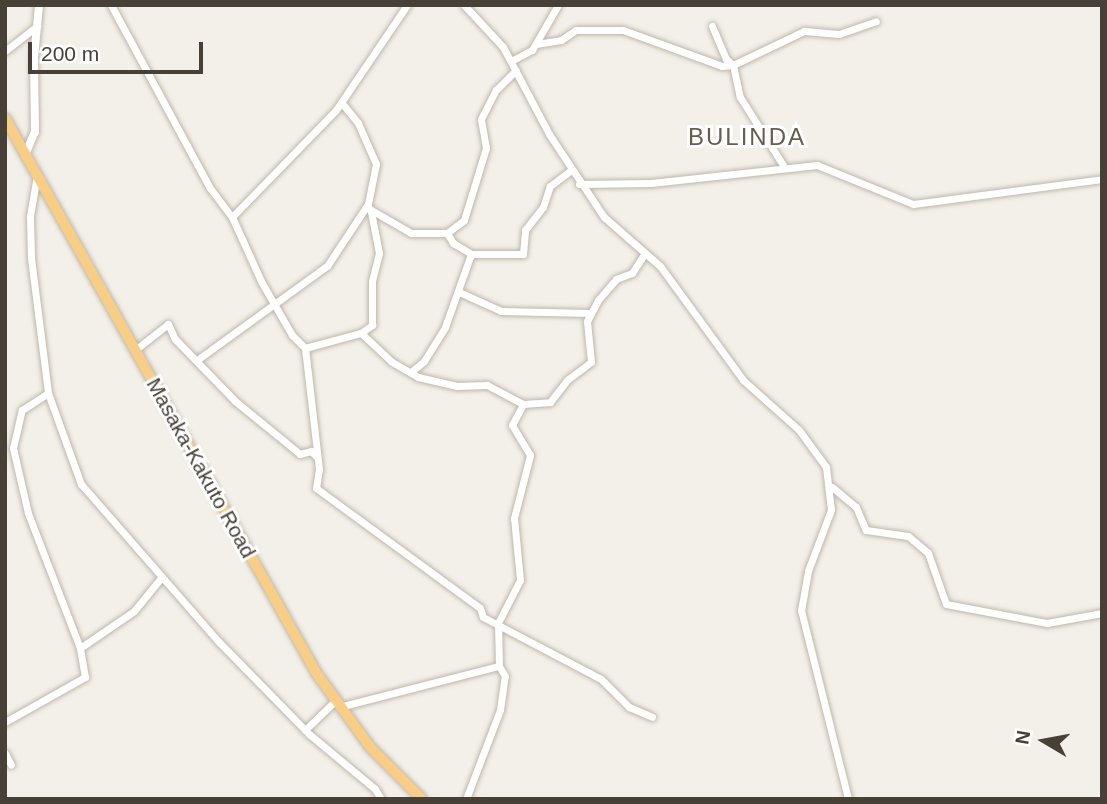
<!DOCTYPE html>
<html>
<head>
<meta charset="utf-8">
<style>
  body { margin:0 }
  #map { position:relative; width:1107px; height:804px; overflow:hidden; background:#f3f0e9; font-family:Helvetica,sans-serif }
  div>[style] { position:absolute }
  .roads { filter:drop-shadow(0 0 2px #bfb7ab) drop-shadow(0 0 2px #bfb7ab) }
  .minor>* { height:7px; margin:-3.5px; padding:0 3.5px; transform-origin:3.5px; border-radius:3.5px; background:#fff }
  .tertiary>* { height:8px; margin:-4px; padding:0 4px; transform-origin:4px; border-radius:4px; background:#fff }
  .trunk>* { height:10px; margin:-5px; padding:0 5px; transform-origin:5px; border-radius:5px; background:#f8ce86 }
  span { translate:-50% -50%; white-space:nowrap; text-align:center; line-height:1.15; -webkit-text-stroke:6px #fff; paint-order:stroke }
  .street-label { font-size:21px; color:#474037 }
  .quarter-label { font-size:24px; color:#695d4f; letter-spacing:2px }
  .frame { position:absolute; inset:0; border:7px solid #474037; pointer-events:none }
  .north { position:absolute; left:1009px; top:706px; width:70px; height:70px; -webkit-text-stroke:5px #fff; paint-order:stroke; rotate:280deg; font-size:19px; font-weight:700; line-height:28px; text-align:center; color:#474037 }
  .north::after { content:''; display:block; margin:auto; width:24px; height:32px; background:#474037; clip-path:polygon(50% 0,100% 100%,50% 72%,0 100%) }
  .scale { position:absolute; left:28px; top:42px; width:175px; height:32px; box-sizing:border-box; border:4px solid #474037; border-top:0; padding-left:9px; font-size:21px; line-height:24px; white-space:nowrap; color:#474037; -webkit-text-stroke:5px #fff; paint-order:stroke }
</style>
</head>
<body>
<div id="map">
  <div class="roads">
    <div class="minor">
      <i style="left:111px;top:5px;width:208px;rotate:61.6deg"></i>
      <i style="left:210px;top:188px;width:36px;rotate:53deg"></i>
      <i style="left:407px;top:5px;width:127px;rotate:124.1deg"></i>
      <i style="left:336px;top:110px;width:149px;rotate:134.2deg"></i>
      <i style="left:232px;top:217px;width:72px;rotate:65.6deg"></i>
      <i style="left:262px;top:283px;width:60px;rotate:60deg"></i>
      <i style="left:292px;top:335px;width:18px;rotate:45deg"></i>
      <i style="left:305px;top:348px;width:122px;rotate:83.4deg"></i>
      <i style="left:319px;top:469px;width:19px;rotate:99deg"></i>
      <i style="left:316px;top:488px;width:203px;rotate:36.2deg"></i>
      <i style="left:480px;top:608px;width:9px;rotate:72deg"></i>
      <i style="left:483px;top:617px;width:133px;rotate:27.7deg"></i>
      <i style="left:601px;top:679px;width:40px;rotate:45deg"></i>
      <i style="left:629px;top:707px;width:25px;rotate:23deg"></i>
      <i style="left:464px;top:5px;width:57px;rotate:47.1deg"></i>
      <i style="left:503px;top:47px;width:98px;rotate:62.1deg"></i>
      <i style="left:549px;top:134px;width:100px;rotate:56.5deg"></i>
      <i style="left:604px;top:217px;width:74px;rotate:41.2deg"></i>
      <i style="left:660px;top:266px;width:141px;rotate:53.9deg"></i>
      <i style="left:743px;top:380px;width:75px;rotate:41.8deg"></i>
      <i style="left:799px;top:430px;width:46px;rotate:53.9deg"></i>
      <i style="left:826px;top:467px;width:43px;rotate:83.4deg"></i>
      <i style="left:831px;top:510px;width:65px;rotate:110.7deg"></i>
      <i style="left:808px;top:571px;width:40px;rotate:100deg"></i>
      <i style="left:801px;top:610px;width:195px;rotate:76deg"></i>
      <i style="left:712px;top:26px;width:36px;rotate:67deg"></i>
      <i style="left:726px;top:59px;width:9px;rotate:41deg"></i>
      <i style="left:733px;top:65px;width:33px;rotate:78deg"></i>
      <i style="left:740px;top:97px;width:80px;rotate:57.7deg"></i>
      <i style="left:536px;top:44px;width:25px;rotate:-9deg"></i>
      <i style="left:561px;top:40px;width:18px;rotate:-34deg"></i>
      <i style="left:576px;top:30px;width:47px"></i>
      <i style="left:623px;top:30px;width:105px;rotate:20deg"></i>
      <i style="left:722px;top:66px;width:11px;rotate:-5deg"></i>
      <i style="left:733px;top:65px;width:79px;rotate:-25.6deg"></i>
      <i style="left:804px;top:31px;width:35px;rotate:5deg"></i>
      <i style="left:839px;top:34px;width:39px;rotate:-19deg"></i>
      <i style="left:5px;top:51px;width:41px;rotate:-38deg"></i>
      <i style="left:511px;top:61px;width:24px;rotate:-28deg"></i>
      <i style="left:532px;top:50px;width:52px;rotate:-60deg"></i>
      <i style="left:37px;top:175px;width:42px;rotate:99.7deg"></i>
      <i style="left:30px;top:216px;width:42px;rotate:88.6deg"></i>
      <i style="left:31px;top:258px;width:136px;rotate:82.8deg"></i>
      <i style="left:48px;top:393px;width:97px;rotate:70.1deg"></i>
      <i style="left:81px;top:484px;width:208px;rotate:48.9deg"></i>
      <i style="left:218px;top:641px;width:130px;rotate:45.6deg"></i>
      <i style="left:309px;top:734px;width:86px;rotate:39.8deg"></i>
      <i style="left:375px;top:789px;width:12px;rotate:59deg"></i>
      <i style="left:579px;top:184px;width:72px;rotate:-0.8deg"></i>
      <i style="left:651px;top:183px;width:167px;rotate:-6.2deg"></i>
      <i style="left:817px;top:165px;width:104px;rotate:22.1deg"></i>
      <i style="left:913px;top:204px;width:191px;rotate:-7.5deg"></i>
      <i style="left:366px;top:207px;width:52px;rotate:30deg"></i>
      <i style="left:411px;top:233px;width:36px"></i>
      <i style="left:447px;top:233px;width:21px;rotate:-37deg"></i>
      <i style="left:464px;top:220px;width:75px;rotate:-73deg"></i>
      <i style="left:486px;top:148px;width:29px;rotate:-100deg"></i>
      <i style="left:481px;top:119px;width:33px;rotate:-63deg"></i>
      <i style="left:496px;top:90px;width:28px;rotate:-45deg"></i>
      <i style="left:447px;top:233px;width:12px;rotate:59deg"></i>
      <i style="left:453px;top:243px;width:21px;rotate:31deg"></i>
      <i style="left:471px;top:254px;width:52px"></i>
      <i style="left:523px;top:254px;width:24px;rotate:-85deg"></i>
      <i style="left:525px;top:230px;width:29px;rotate:-52deg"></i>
      <i style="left:543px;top:207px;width:22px;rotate:-72deg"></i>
      <i style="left:550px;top:186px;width:26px;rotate:-37deg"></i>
      <i style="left:459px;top:292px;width:46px;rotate:24.3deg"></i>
      <i style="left:501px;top:311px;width:89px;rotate:1.3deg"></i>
      <i style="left:361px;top:333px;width:42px;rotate:43.1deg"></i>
      <i style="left:392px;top:362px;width:30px;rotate:30deg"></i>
      <i style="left:418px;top:377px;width:40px;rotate:13deg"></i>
      <i style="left:457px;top:386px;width:30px;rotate:-2deg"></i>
      <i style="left:487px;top:385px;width:41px;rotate:27.8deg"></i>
      <i style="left:523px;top:404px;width:27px;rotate:-4deg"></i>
      <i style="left:550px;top:402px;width:28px;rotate:-52deg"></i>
      <i style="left:567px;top:380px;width:30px;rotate:-37deg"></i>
      <i style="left:591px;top:362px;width:41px;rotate:-95.6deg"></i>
      <i style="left:587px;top:321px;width:24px;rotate:-62deg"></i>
      <i style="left:598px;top:300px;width:28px;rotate:-49deg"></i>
      <i style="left:616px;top:279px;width:17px;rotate:-21deg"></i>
      <i style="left:632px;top:273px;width:24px;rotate:-57deg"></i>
      <i style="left:305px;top:348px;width:58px;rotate:-15deg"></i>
      <i style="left:361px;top:333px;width:14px;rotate:-36deg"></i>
      <i style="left:372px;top:325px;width:44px;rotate:-90deg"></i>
      <i style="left:372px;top:281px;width:29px;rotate:-76deg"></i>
      <i style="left:379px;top:253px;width:42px;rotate:-101deg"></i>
      <i style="left:135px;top:350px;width:42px;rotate:-38.2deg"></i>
      <i style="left:168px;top:324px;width:17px;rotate:65deg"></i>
      <i style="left:175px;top:339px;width:86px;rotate:45.9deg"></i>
      <i style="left:235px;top:401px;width:84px;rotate:39.2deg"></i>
      <i style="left:300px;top:454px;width:11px;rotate:-15deg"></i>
      <i style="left:311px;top:451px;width:7px;rotate:45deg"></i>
      <i style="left:197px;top:360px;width:160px;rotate:-35.9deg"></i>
      <i style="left:327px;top:266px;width:74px;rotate:-56.5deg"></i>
      <i style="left:368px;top:204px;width:41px;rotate:-78.7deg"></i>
      <i style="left:376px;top:164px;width:45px;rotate:-113.7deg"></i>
      <i style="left:358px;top:123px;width:26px;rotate:-129deg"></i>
      <i style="left:411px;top:372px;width:17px;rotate:-40deg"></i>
      <i style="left:424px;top:361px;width:40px;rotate:-58deg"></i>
      <i style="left:445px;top:327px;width:77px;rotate:-70.4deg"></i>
      <i style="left:832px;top:487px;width:31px;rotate:40deg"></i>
      <i style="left:856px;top:507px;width:25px;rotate:67deg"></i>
      <i style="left:866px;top:530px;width:42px;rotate:8.1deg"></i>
      <i style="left:908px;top:536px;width:26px;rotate:40deg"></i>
      <i style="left:928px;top:553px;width:54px;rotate:70.6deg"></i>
      <i style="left:946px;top:604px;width:103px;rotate:10.7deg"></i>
      <i style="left:1047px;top:623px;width:56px;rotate:-10.3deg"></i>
      <i style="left:80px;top:648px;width:65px;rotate:-34.4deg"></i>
      <i style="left:134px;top:611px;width:41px;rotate:-50.9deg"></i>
      <i style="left:339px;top:707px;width:165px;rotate:-14.4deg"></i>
      <i style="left:5px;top:722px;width:92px;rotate:-29.4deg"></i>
      <i style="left:85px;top:677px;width:29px;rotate:-100deg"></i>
      <i style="left:80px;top:648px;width:145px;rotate:-111.1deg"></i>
      <i style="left:28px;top:513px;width:67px;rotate:-103deg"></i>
      <i style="left:13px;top:448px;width:39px;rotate:-77deg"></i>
      <i style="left:22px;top:410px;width:31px;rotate:-33deg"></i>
      <i style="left:305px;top:730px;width:42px;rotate:-44deg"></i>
      <i style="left:5px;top:753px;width:13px;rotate:63deg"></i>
      <i style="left:466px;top:799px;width:95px;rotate:-69.1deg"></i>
      <i style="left:500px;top:710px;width:34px;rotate:-82deg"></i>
      <i style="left:505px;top:676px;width:12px;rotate:-121deg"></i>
      <i style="left:499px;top:666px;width:43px;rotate:-91.3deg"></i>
      <i style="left:498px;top:623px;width:48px;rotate:-62.9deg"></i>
      <i style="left:520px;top:580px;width:62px;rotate:-95.5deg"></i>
      <i style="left:514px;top:518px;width:65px;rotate:-75.7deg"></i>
      <i style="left:530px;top:455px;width:35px;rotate:-121deg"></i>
      <i style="left:512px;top:425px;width:24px;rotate:-62deg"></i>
    </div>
    <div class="tertiary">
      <i style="left:25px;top:155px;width:25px;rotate:-67deg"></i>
      <i style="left:35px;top:132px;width:74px;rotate:-90.8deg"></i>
      <i style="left:34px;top:58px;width:53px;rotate:-84.6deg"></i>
    </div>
    <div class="trunk">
      <i style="left:5px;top:118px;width:638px;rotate:60.7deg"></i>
      <i style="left:317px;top:674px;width:92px;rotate:53.9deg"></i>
      <i style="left:371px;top:748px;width:72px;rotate:45deg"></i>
    </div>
  </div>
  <div class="street-label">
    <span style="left:201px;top:468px;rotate:61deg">Masaka-Kakuto Road</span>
  </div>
  <div class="quarter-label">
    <span style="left:747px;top:137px">BULINDA</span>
  </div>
  <div class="frame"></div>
  <div class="north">N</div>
  <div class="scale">200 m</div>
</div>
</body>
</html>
